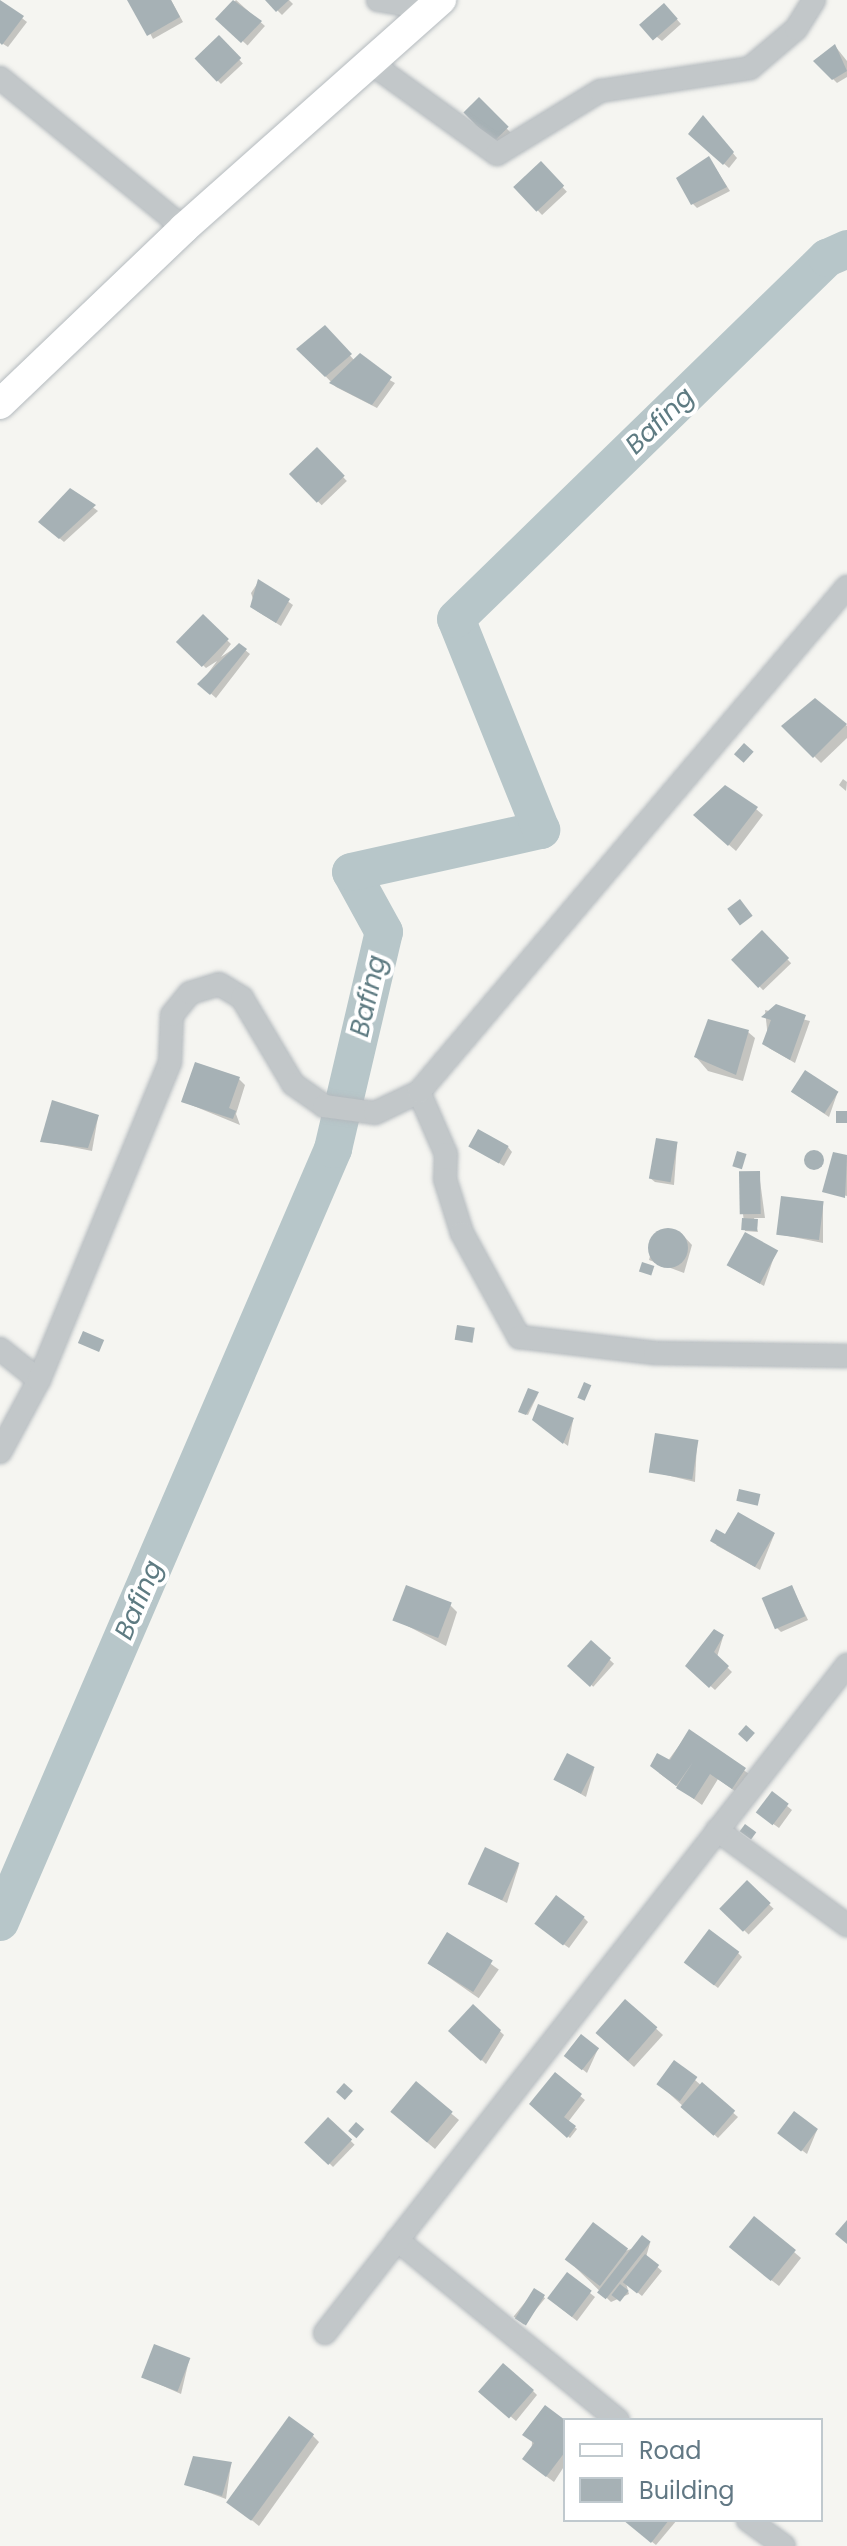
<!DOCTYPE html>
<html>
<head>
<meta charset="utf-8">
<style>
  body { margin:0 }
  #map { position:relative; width:847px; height:2546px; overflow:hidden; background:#f5f5f1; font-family:Poppins,sans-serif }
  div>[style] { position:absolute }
  .shadow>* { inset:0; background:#0003; transform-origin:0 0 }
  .river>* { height:38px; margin:-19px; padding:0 19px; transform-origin:19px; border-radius:19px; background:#b7c6c9 }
  .building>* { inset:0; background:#a6b1b5; transform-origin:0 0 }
  .round { border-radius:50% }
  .roads { filter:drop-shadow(0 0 2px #b4babe) drop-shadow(0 0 2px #b4babe) }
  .street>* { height:22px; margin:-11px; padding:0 11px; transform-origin:11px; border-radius:11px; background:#c2c7c9 }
  .secondary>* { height:30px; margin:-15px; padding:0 15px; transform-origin:15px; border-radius:15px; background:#fff }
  span { translate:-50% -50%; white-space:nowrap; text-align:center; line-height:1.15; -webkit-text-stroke:8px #fff; paint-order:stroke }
  .water-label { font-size:26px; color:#5e7b82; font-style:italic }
  .legend { position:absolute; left:563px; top:2418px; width:260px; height:104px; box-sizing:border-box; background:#fff; border:2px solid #c0c9ce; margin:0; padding:10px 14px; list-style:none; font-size:24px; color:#627884 }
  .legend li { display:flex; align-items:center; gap:16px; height:40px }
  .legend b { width:40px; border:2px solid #c0c9ce }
</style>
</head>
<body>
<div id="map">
  <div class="shadow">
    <i style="clip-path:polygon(133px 0,171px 0,183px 22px,153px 39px)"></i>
    <i style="left:236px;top:0;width:39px;height:26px;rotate:42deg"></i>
    <i style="clip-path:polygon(267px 0,289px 0,293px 4px,282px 15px)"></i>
    <i style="clip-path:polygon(0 1px,27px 22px,8px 47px,0 42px)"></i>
    <i style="clip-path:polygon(664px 5px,681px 24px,662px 41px,646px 28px)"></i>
    <i style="left:219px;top:38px;width:35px;height:30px;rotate:47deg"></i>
    <i style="clip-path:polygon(835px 46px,847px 61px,847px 77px,837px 83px,816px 62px)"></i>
    <i style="left:479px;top:100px;width:46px;height:18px;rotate:46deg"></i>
    <i style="clip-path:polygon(707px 122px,737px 158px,729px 168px,694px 138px)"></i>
    <i style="clip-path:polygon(709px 158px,730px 191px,697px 208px,693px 204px)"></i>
    <i style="left:541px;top:164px;width:38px;height:34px;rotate:47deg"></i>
    <i style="clip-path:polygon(325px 328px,355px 361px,395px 383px,377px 408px,336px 387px,299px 349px)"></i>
    <i style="left:317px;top:450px;width:43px;height:35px;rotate:46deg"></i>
    <i style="clip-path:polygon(71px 491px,98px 511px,64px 542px,45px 526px)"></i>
    <i style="clip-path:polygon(259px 581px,293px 605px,281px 626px,257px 611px,251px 593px)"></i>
    <i style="clip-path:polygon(203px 617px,231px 644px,221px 657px,239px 645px,250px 654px,216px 698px,200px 684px,217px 661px,206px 668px,180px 643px)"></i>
    <i style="clip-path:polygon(815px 700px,847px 726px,847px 738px,821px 763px,784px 726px)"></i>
    <i style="clip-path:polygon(843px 779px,847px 782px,846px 791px,839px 785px)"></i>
    <i style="clip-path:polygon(756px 809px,763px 815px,736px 851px,703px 822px)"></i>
    <i style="left:762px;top:933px;width:42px;height:39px;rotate:46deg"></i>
    <i style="clip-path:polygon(765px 1010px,810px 1021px,795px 1063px,769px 1048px)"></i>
    <i style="clip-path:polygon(748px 1032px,755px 1038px,743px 1081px,708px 1071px,696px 1057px)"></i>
    <i style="clip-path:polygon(238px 1078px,245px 1085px,236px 1114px,240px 1125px,184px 1102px)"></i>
    <i style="clip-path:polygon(837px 1094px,829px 1117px,798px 1096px)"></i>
    <i style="clip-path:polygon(98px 1117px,92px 1151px,42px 1141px)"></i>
    <i style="clip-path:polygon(677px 1144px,674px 1185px,655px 1182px,650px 1178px)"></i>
    <i style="clip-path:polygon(471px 1146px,508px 1147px,512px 1152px,504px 1166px)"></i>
    <i style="left:819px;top:1153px;width:14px;height:11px;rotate:78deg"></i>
    <i style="clip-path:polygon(835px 1154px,847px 1157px,847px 1196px,825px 1191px)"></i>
    <i style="clip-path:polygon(759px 1173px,765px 1218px,754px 1218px,758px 1232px,745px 1231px,743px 1214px)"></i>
    <i style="clip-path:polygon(823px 1203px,823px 1243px,778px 1234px)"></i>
    <i style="clip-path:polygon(657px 1231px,680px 1232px,692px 1245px,684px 1273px,649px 1260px)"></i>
    <i style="clip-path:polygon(776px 1251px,764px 1286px,729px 1266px)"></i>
    <i style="clip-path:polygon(538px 1394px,528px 1415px,522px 1413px)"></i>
    <i style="clip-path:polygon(573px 1420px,568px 1446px,539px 1424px)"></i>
    <i style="clip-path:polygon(697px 1442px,695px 1482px,650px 1471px)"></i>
    <i style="clip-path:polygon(774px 1535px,760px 1570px,716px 1545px,726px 1536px)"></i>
    <i style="clip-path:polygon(792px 1587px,808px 1620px,781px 1632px,777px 1628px)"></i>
    <i style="clip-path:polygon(450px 1605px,457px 1612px,446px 1646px,396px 1620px)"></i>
    <i style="clip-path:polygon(723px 1637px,717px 1657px,732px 1672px,715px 1690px,688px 1666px)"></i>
    <i style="left:591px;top:1643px;width:31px;height:31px;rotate:42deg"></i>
    <i style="clip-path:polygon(689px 1732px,752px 1776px,739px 1794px,718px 1779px,702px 1805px,659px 1773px)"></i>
    <i style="clip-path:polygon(594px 1769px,586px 1797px,555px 1779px)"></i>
    <i style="clip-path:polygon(772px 1794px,792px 1810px,779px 1828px,762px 1816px)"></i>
    <i style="clip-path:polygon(519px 1865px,507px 1903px,470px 1884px)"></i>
    <i style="left:747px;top:1883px;width:37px;height:36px;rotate:44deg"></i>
    <i style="clip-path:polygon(584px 1918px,588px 1922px,569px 1948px,541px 1928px)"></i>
    <i style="left:448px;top:1934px;width:62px;height:35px;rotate:35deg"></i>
    <i style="clip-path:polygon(738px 1953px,742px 1957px,718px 1988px,690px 1966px)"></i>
    <i style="clip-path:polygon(626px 2001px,663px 2035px,634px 2067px,604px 2040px)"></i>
    <i style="clip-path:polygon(473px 2007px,504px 2035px,486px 2064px,451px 2031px)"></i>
    <i style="clip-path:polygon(598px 2049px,587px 2073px,571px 2060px)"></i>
    <i style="clip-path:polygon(674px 2062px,738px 2117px,718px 2138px,662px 2087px)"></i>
    <i style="clip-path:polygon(555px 2075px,585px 2100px,568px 2122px,577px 2129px,570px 2138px,558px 2129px)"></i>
    <i style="clip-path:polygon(416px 2084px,459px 2120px,435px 2149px,401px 2120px)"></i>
    <i style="left:328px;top:2119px;width:37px;height:31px;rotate:44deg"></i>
    <i style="clip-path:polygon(817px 2130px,807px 2154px,784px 2137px)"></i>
    <i style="clip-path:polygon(650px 2243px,646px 2257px,662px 2271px,642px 2296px,626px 2283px,629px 2294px,611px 2302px,575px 2267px)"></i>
    <i style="clip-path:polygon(794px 2252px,801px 2258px,779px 2286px,738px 2254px)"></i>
    <i style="clip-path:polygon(567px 2275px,595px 2297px,577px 2321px,553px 2302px)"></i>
    <i style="left:535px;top:2290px;width:13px;height:34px;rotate:39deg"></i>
    <i style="clip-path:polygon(189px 2360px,181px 2394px,143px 2377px)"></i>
    <i style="clip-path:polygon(533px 2391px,537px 2395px,516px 2421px,486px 2396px)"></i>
    <i style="clip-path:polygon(565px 2423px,565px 2465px,554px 2482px,531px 2465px,532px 2441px)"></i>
    <i style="clip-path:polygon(312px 2435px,319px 2442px,259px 2526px,230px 2503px)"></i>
    <i style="clip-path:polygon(231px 2464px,226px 2499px,186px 2484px)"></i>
    <i style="clip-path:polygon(625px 2520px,677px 2520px,656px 2545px)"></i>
  </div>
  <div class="river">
    <i style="left:0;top:1922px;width:842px;rotate:-66.69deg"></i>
    <i style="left:333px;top:1149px;width:223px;rotate:-76.8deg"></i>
    <i style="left:384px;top:932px;width:68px;rotate:-118.8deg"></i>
    <i style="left:351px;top:872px;width:195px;rotate:-12.5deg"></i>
    <i style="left:541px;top:830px;width:227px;rotate:-111.9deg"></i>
    <i style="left:456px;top:619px;width:518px;rotate:-44.22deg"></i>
    <i style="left:827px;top:258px;width:22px;rotate:-24deg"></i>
  </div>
  <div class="building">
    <i style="clip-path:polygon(0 0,24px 16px,2px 45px,0 43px)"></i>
    <i style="clip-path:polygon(127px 0,171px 0,180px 17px,147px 36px)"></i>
    <i style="clip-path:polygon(233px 0,262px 21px,241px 43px,215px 19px)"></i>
    <i style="clip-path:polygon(265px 0,289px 0,276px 12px)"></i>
    <i style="left:664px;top:3px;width:21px;height:33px;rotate:49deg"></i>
    <i style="left:219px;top:35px;width:32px;height:34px;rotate:46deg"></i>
    <i style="clip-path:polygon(835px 44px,847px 71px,832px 80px,813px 61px)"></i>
    <i style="left:479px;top:97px;width:42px;height:22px;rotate:45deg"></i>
    <i style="clip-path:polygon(703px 115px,734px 152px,723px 165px,688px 134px)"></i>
    <i style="clip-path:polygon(709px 156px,727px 187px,691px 205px,676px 178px)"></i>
    <i style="left:541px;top:161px;width:34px;height:38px;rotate:47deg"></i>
    <i style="clip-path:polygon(325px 325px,352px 354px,325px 377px,296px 349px)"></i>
    <i style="clip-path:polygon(360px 353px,392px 377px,372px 405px,329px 383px)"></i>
    <i style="left:317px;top:447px;width:40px;height:39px;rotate:46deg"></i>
    <i style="clip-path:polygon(70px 488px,96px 505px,59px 539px,38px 522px)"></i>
    <i style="clip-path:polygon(258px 579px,290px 599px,276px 623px,250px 607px)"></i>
    <i style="left:203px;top:614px;width:36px;height:39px;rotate:44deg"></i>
    <i style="clip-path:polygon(239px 643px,247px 649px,210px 695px,197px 684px)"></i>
    <i style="clip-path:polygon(815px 698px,847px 724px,813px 758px,781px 726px)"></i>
    <i style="left:744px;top:743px;width:13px;height:15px;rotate:42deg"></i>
    <i style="clip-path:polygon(725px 785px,758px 807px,728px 846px,693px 815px)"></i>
    <i style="left:740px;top:899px;width:21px;height:16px;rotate:53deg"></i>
    <i style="left:762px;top:930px;width:39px;height:43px;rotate:46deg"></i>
    <i style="clip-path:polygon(776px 1004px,806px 1015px,790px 1060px,762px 1044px,771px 1020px,761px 1017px)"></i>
    <i style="clip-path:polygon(708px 1019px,749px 1030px,736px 1075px,694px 1057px)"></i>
    <i style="clip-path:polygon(195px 1062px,240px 1077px,229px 1108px,236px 1111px,233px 1119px,181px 1102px)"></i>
    <i style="left:805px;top:1070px;width:40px;height:26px;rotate:33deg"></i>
    <i style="clip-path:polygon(52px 1100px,99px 1115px,88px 1148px,40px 1142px)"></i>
    <i style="left:836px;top:1111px;width:11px;height:12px"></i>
    <i style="left:478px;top:1129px;width:35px;height:20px;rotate:29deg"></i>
    <i style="left:656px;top:1138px;width:22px;height:41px;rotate:10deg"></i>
    <i class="round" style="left:804px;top:1150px;width:20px;height:20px"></i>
    <i style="left:737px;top:1151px;width:10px;height:16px;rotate:17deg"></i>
    <i style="clip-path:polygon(833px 1152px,847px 1155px,845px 1198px,822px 1192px)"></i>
    <i style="left:760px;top:1171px;width:43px;height:21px;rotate:89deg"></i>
    <i style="left:781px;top:1196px;width:43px;height:39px;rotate:7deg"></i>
    <i style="left:742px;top:1218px;width:16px;height:12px;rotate:4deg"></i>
    <i class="round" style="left:648px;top:1228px;width:40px;height:40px"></i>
    <i style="left:745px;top:1232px;width:38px;height:38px;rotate:29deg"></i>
    <i style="left:642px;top:1262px;width:13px;height:10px;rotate:18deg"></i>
    <i style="left:457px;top:1325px;width:18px;height:15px;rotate:9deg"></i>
    <i style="left:83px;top:1331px;width:23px;height:13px;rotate:23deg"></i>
    <i style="left:584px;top:1382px;width:8px;height:17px;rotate:23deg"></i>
    <i style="clip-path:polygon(528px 1388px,539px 1392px,526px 1415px,518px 1412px)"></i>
    <i style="clip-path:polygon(538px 1404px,574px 1418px,563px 1444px,532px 1420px)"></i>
    <i style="left:655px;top:1433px;width:44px;height:40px;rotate:9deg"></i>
    <i style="left:739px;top:1489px;width:22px;height:12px;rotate:13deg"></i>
    <i style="clip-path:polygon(738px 1512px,775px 1533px,755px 1567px,710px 1541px,716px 1529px,725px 1534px)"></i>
    <i style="left:406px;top:1585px;width:49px;height:38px;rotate:21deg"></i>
    <i style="left:792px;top:1585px;width:34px;height:33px;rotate:67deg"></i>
    <i style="clip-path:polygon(714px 1629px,724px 1635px,714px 1652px,729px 1666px,709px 1688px,685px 1666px)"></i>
    <i style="clip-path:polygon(591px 1640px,611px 1658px,590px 1687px,567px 1666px)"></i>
    <i style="left:746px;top:1725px;width:12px;height:12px;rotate:42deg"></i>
    <i style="clip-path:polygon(689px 1729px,746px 1768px,732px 1789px,710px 1774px,694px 1799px,676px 1788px,693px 1762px,676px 1786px,650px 1766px,657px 1753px,670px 1760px)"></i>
    <i style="left:567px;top:1753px;width:31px;height:30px;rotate:27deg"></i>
    <i style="left:772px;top:1791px;width:21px;height:27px;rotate:37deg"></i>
    <i style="left:745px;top:1824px;width:14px;height:9px;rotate:36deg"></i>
    <i style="left:485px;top:1847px;width:38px;height:41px;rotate:25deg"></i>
    <i style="left:747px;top:1880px;width:33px;height:40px;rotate:44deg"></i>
    <i style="left:556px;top:1895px;width:36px;height:36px;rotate:37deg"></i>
    <i style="left:709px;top:1929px;width:38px;height:42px;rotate:37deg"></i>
    <i style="left:447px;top:1932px;width:54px;height:37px;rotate:32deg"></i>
    <i style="left:625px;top:1999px;width:43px;height:45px;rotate:41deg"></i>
    <i style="clip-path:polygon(473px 2004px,501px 2030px,481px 2061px,448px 2031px)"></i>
    <i style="left:581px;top:2034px;width:23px;height:28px;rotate:38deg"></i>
    <i style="left:674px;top:2060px;width:29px;height:30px;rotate:36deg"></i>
    <i style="clip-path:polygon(555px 2072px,582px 2094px,564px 2117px,576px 2126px,567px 2138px,529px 2104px)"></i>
    <i style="left:416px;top:2081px;width:48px;height:40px;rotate:40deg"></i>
    <i style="left:702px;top:2082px;width:44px;height:33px;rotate:41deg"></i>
    <i style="left:344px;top:2083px;width:12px;height:12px;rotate:42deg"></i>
    <i style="left:794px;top:2111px;width:30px;height:28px;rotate:37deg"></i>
    <i style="left:328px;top:2117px;width:33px;height:35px;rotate:43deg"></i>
    <i style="left:356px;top:2122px;width:11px;height:12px;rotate:41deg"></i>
    <i style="left:754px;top:2216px;width:54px;height:40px;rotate:39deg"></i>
    <i style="clip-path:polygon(847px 2220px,847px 2244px,835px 2234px)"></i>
    <i style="left:593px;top:2222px;width:44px;height:47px;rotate:37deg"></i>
    <i style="left:642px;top:2235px;width:11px;height:73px;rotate:38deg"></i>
    <i style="left:645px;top:2254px;width:18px;height:36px;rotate:38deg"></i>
    <i style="left:567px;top:2272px;width:31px;height:33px;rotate:37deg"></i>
    <i style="left:620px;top:2284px;width:11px;height:14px;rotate:38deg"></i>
    <i style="left:534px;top:2288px;width:13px;height:36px;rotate:32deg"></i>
    <i style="left:154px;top:2344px;width:39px;height:36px;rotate:21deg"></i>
    <i style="left:503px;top:2363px;width:41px;height:38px;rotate:41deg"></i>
    <i style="clip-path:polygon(545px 2405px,565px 2420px,565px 2452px,546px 2477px,522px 2459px,534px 2443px,522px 2435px)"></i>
    <i style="left:289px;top:2416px;width:31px;height:107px;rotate:36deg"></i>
    <i style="clip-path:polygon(193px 2456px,232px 2462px,222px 2496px,184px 2485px)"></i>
    <i style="clip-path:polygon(623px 2520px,669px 2520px,651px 2543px)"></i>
  </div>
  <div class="roads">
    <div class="street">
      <i style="left:378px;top:0;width:55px;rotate:9.5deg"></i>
      <i style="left:372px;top:64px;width:154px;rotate:35.8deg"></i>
      <i style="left:497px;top:154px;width:121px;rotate:-31.5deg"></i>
      <i style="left:600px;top:91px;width:152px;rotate:-8.7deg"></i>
      <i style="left:750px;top:68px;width:60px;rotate:-40.3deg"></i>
      <i style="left:796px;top:29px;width:34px;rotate:-58deg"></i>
      <i style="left:0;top:78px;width:237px;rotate:39.2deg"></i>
      <i style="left:419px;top:1092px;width:68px;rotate:66.5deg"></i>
      <i style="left:446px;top:1154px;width:25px;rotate:92deg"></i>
      <i style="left:445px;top:1179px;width:57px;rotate:72.5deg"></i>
      <i style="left:462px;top:1233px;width:119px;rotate:61.3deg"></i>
      <i style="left:519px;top:1337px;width:137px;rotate:6.7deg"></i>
      <i style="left:655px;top:1353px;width:192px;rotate:0.9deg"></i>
      <i style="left:0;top:1349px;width:50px;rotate:38.5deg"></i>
      <i style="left:0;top:1452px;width:82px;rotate:-61.6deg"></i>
      <i style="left:39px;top:1380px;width:344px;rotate:-67.6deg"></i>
      <i style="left:170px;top:1062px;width:47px;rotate:-87.6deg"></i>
      <i style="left:172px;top:1015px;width:28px;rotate:-51deg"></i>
      <i style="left:190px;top:993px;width:30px;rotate:-17deg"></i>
      <i style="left:219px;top:984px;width:27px;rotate:31deg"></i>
      <i style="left:242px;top:998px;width:100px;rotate:59.3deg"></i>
      <i style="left:293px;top:1084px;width:38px;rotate:35deg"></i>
      <i style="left:324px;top:1106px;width:51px;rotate:7.8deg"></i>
      <i style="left:375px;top:1113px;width:49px;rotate:-25.5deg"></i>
      <i style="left:419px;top:1092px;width:662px;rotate:-49.72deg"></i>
      <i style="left:717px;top:1830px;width:161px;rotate:36.2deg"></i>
      <i style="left:397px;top:2240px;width:285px;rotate:39.2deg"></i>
      <i style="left:325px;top:2333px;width:848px;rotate:-51.99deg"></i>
      <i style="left:748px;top:2520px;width:44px;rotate:35.8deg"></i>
    </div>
    <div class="secondary">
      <i style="left:0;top:404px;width:255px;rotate:-43.7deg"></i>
      <i style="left:184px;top:228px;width:344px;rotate:-41.6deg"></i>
    </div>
  </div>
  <div class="water-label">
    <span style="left:660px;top:421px;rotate:-44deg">Bafing</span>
    <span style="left:369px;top:996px;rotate:-77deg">Bafing</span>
    <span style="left:139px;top:1600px;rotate:-67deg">Bafing</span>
  </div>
  <ul class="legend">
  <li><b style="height:10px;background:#fff"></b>Road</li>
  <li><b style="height:22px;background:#a6b1b5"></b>Building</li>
  </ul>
</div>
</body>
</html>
